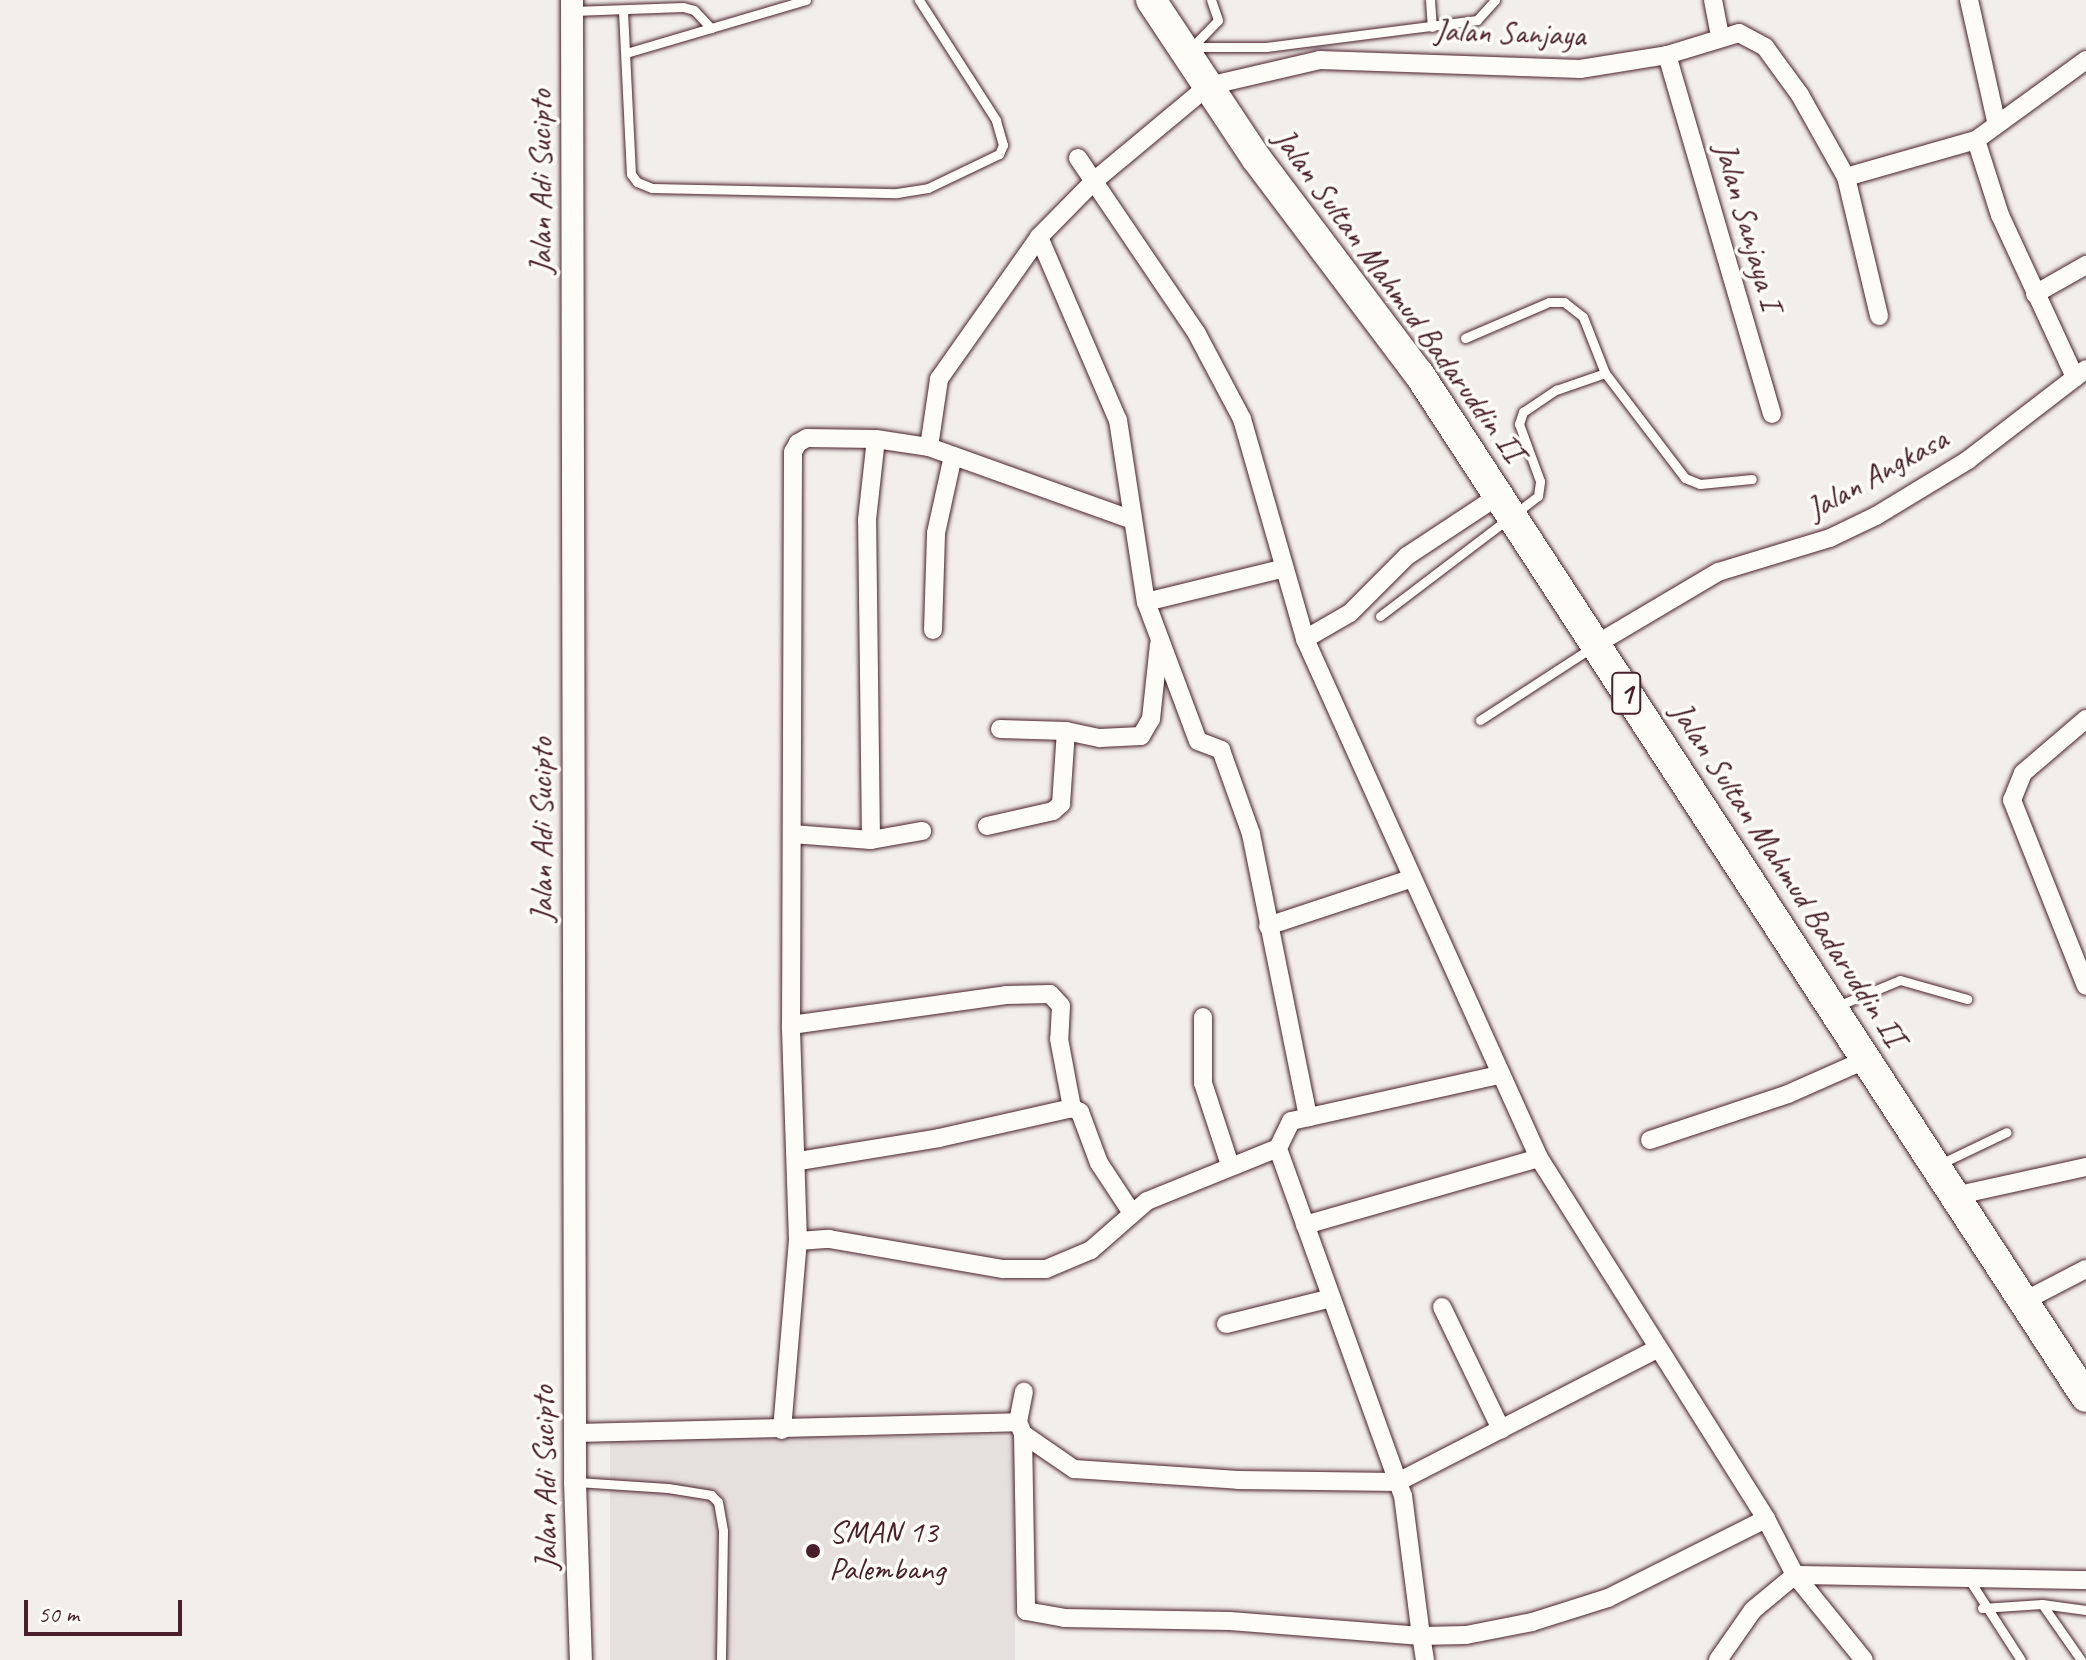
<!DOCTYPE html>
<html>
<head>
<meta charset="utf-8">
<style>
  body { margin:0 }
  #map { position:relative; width:2086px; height:1660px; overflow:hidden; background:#f2efeb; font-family:Caveat,sans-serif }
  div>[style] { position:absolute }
  .built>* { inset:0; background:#e5dfdd; transform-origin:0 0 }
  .roads { filter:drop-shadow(0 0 2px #4a1f2b) drop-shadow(0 0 2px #4a1f2b) }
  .service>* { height:9px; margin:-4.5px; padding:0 4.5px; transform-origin:4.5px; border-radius:4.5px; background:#fdfcf7 }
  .minor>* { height:18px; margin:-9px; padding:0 9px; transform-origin:9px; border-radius:9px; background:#fdfcf7 }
  .tertiary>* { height:22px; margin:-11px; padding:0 11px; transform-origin:11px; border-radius:11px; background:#fdfcf7 }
  .trunk>* { height:30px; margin:-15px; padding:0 15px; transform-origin:15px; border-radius:15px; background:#fdfcf7 }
  .dots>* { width:22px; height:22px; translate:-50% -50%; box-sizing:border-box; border:4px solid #fdfcf7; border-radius:50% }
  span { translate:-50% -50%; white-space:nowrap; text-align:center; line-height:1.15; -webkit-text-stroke:7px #fdfcf7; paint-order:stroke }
  .shield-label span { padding:2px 6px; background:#fdfcf7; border:2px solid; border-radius:6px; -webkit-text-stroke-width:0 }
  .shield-label { font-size:30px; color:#4a1f2b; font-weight:700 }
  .street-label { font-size:32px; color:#4a1f2b }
  .poi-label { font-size:32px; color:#4a1f2b }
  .left { translate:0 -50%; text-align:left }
  .scale { position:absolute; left:24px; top:1600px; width:158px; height:36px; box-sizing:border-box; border:4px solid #4a1f2b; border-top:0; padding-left:10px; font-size:24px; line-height:28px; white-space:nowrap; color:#4a1f2b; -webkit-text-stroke:6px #fdfcf7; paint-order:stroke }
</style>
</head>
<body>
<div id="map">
  <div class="built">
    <i style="left:1015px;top:1437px;width:223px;height:405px;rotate:90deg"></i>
  </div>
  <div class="roads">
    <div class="service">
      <i style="left:1430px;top:0;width:27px;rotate:86deg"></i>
      <i style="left:573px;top:11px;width:110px;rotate:-2.1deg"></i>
      <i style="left:683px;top:7px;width:11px;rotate:15deg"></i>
      <i style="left:694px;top:10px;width:25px;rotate:47deg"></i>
      <i style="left:711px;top:28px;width:99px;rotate:-16.4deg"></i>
      <i style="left:623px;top:11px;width:163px;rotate:87.2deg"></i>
      <i style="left:631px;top:174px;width:10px;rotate:53deg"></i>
      <i style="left:637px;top:182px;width:16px;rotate:22deg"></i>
      <i style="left:652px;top:188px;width:245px;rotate:1.2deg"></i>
      <i style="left:897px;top:193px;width:31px;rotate:-9deg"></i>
      <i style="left:928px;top:188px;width:79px;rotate:-25.6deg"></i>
      <i style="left:999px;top:154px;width:10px;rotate:-66deg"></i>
      <i style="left:1003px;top:145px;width:26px;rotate:-106deg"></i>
      <i style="left:996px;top:120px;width:143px;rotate:-122.7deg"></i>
      <i style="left:1195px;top:44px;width:33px;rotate:-46deg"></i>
      <i style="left:1218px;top:20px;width:21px;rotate:-109deg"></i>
      <i style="left:1189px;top:47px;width:77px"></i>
      <i style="left:1266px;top:47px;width:213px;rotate:-7.3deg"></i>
      <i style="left:1477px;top:20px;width:27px;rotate:-48deg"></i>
      <i style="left:626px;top:53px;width:89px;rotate:-16.4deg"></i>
      <i style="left:1465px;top:338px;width:91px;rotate:-23.2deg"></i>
      <i style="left:1549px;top:302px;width:15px"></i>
      <i style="left:1564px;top:302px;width:24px;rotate:38deg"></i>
      <i style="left:1583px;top:317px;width:60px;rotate:68.6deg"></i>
      <i style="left:1380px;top:616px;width:198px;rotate:-37.2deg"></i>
      <i style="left:1538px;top:496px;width:15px;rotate:-82deg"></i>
      <i style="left:1540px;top:481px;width:61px;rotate:-110.2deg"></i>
      <i style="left:1519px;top:424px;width:13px;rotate:-72deg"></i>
      <i style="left:1523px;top:412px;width:40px;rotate:-34deg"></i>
      <i style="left:1556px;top:390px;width:52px;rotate:-19.1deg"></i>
      <i style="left:1605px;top:373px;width:132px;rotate:52.7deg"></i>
      <i style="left:1685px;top:478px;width:16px;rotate:22deg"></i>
      <i style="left:1700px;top:484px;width:52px;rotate:-5.5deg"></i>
      <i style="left:1480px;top:720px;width:132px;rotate:-33deg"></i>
      <i style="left:1835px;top:1007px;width:70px;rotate:-22.6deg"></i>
      <i style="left:1900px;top:980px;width:70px;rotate:15.8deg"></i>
      <i style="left:1938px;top:1165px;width:76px;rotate:-25.6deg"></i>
      <i style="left:577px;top:1482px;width:91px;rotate:3.8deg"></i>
      <i style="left:668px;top:1488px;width:44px;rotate:9.2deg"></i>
      <i style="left:711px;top:1495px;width:10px;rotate:45deg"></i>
      <i style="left:718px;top:1502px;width:29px;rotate:80deg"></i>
      <i style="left:723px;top:1531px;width:129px;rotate:90.9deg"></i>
      <i style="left:1970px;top:1581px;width:94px;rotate:57.2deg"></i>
      <i style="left:1982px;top:1608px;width:60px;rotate:-3.8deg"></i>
      <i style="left:2081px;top:1660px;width:68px;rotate:-124.9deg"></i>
      <i style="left:2042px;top:1604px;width:44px;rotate:7.8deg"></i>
    </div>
    <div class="minor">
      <i style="left:1713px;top:0;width:36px;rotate:79deg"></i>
      <i style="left:1969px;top:0;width:124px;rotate:77.4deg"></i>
      <i style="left:1667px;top:55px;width:374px;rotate:73.7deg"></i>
      <i style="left:1976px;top:140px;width:79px;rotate:72.3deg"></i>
      <i style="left:2000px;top:215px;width:179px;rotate:65.2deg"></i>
      <i style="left:1078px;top:158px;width:212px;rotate:55.9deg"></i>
      <i style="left:1197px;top:334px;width:96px;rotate:62.1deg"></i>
      <i style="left:1242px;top:419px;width:229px;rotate:74deg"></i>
      <i style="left:1305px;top:639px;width:569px;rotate:65.73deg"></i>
      <i style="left:1539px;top:1158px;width:426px;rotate:57.8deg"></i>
      <i style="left:1766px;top:1519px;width:63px;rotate:62.6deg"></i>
      <i style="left:1795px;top:1575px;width:109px;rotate:50.9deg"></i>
      <i style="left:1846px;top:177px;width:143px;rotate:76.6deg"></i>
      <i style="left:1039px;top:237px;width:199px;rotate:66.7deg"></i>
      <i style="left:1118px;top:420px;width:184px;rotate:81.3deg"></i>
      <i style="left:2035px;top:294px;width:59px;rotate:-29.6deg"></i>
      <i style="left:929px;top:447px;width:214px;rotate:19.7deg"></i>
      <i style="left:1281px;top:569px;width:139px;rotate:166.3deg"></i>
      <i style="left:1146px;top:602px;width:148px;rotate:69.5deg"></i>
      <i style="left:1198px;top:741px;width:25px;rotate:21deg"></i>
      <i style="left:1221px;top:750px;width:89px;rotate:70.3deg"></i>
      <i style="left:1251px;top:834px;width:289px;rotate:78.6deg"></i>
      <i style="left:933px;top:630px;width:97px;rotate:-88.2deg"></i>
      <i style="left:936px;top:533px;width:79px;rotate:-77.6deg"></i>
      <i style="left:1305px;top:639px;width:52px;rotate:-30deg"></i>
      <i style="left:1350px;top:613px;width:81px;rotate:-45deg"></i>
      <i style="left:1407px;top:556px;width:109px;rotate:-33.4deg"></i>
      <i style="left:1595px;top:645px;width:143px;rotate:-30.7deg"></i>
      <i style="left:1718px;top:572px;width:117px;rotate:-16.9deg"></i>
      <i style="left:1830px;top:538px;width:51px;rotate:-25.6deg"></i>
      <i style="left:1876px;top:516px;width:108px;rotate:-31.3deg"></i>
      <i style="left:1968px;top:460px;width:149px;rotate:-37.6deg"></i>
      <i style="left:2086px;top:719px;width:83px;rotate:139.4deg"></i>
      <i style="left:2023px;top:773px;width:29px;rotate:112deg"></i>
      <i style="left:2012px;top:800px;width:200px;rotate:68.3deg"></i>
      <i style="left:1000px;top:729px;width:66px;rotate:1.7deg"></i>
      <i style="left:987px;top:826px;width:68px;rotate:-12.8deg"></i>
      <i style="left:1053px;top:811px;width:11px;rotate:-41deg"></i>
      <i style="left:1061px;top:804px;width:73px;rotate:-86.1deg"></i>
      <i style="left:1066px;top:731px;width:35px;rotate:12deg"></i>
      <i style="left:1100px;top:738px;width:41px;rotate:-2.8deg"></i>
      <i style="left:1141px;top:736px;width:20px;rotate:-60deg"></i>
      <i style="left:1151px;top:719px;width:75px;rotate:-83.9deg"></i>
      <i style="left:792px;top:834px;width:79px;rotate:4.3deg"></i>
      <i style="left:871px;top:840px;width:52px;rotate:-10deg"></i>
      <i style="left:871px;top:840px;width:320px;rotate:-90.7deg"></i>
      <i style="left:867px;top:520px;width:81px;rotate:-83.7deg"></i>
      <i style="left:1268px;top:926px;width:150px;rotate:-18.3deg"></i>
      <i style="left:1203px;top:1017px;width:66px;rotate:90deg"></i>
      <i style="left:1203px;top:1083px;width:86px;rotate:71.8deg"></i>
      <i style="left:791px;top:1025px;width:217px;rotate:-7.9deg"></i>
      <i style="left:1006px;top:995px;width:44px;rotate:-1.3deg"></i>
      <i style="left:1050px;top:994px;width:16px;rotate:47deg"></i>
      <i style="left:1061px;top:1006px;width:33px;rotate:93deg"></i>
      <i style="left:1059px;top:1039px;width:70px;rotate:79.3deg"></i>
      <i style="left:1650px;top:1140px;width:145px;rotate:-18.4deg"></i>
      <i style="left:1788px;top:1094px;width:84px;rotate:-23.8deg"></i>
      <i style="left:799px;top:1161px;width:142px;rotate:-9.3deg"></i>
      <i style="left:939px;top:1138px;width:136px;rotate:-12.7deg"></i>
      <i style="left:1072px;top:1108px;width:9px;rotate:27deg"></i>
      <i style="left:1080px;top:1112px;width:54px;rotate:69.6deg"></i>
      <i style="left:1099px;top:1163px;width:60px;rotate:56.6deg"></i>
      <i style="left:1954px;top:1196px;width:135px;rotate:-12.4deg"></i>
      <i style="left:1305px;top:1225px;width:243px;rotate:-16deg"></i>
      <i style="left:798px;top:1241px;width:216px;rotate:-91.9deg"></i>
      <i style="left:791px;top:1025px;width:573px;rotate:-89.8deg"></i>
      <i style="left:793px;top:452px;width:10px;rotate:-61deg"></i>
      <i style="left:798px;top:443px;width:10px;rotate:-29deg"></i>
      <i style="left:807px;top:438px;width:69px;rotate:0.8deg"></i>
      <i style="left:876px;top:439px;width:54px;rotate:8.6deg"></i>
      <i style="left:929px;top:447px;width:69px;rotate:-81.6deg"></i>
      <i style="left:939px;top:379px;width:174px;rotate:-54.8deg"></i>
      <i style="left:1039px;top:237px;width:78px;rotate:-45.5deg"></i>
      <i style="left:1094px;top:181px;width:148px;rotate:-39.8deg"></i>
      <i style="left:1208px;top:86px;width:115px;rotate:-13.1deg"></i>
      <i style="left:1320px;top:60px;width:260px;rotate:2deg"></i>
      <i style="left:1580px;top:69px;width:88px;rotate:-9.1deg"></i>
      <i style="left:1667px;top:55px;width:75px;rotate:-17deg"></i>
      <i style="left:1739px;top:33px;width:30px;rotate:28deg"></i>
      <i style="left:1765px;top:47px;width:59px;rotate:53.9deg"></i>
      <i style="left:1800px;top:95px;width:94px;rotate:60.7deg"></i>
      <i style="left:1846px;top:177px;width:135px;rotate:-15.9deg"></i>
      <i style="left:1976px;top:140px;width:136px;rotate:-36deg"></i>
      <i style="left:2022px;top:1302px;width:72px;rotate:-27.3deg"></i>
      <i style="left:1442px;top:1307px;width:136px;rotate:64.2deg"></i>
      <i style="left:1226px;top:1324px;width:105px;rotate:-13.8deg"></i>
      <i style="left:1018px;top:1422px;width:31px;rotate:-79deg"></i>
      <i style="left:782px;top:1430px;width:190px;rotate:-85.2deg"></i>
      <i style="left:798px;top:1241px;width:31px;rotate:-4deg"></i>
      <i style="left:829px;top:1239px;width:177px;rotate:9.8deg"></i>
      <i style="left:1003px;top:1269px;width:43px"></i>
      <i style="left:1046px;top:1269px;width:49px;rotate:-22.9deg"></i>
      <i style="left:1091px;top:1250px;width:74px;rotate:-41.2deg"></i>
      <i style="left:1147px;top:1201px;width:141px;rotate:-22deg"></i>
      <i style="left:576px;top:1433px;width:442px;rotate:-1.4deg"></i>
      <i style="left:1018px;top:1422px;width:13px;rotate:67deg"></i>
      <i style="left:1023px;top:1434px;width:62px;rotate:34.5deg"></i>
      <i style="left:1074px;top:1469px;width:164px;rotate:3.8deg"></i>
      <i style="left:1238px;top:1480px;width:160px;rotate:0.7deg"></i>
      <i style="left:1398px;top:1482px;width:291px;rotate:-27.2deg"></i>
      <i style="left:1023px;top:1434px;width:177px;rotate:89deg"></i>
      <i style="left:1026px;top:1611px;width:39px;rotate:10deg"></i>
      <i style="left:1064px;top:1618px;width:166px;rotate:1deg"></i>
      <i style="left:1230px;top:1621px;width:192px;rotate:4.5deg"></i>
      <i style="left:1421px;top:1636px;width:141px;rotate:-97.3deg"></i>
      <i style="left:1403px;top:1496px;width:370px;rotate:-109.8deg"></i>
      <i style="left:1278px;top:1148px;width:30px;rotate:-64deg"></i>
      <i style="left:1291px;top:1121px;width:213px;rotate:-12.5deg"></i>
      <i style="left:1425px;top:1660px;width:24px;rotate:-99deg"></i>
      <i style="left:1421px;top:1636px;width:45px;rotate:-1.3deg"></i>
      <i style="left:1466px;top:1635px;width:67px;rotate:-11.1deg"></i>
      <i style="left:1532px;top:1622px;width:80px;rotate:-17.5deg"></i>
      <i style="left:1608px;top:1598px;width:177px;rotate:-26.6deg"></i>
      <i style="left:1718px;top:1660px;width:61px;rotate:-55deg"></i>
      <i style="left:1753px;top:1610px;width:55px;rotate:-39.8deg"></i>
      <i style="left:1795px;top:1575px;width:291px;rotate:1deg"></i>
    </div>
    <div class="tertiary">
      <i style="left:572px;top:0;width:1482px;rotate:89.88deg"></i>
      <i style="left:575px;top:1482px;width:178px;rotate:88.1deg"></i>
    </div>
    <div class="trunk">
      <i style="left:1151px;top:0;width:190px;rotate:56.4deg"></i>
      <i style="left:1256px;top:158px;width:271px;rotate:53deg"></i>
      <i style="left:1419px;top:374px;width:1221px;rotate:56.9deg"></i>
    </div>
  </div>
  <div class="dots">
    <i style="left:813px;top:1551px;background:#4a1f2b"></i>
  </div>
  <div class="shield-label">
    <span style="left:1626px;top:693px">1</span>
  </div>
  <div class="street-label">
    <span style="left:1510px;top:33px;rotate:2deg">Jalan Sanjaya</span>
    <span style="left:541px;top:182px;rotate:-90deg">Jalan Adi Sucipto</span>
    <span style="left:1748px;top:226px;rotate:74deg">Jalan Sanjaya I</span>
    <span style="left:1399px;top:295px;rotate:54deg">Jalan Sultan Mahmud Badaruddin II</span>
    <span style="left:1877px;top:474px;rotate:-29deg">Jalan Angkasa</span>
    <span style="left:542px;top:830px;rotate:-90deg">Jalan Adi Sucipto</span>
    <span style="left:1788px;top:874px;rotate:57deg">Jalan Sultan Mahmud Badaruddin II</span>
    <span style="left:545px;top:1478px;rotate:-91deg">Jalan Adi Sucipto</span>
  </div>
  <div class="poi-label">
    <span class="left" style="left:829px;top:1551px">SMAN 13<br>Palembang</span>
  </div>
  <div class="scale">50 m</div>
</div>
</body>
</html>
